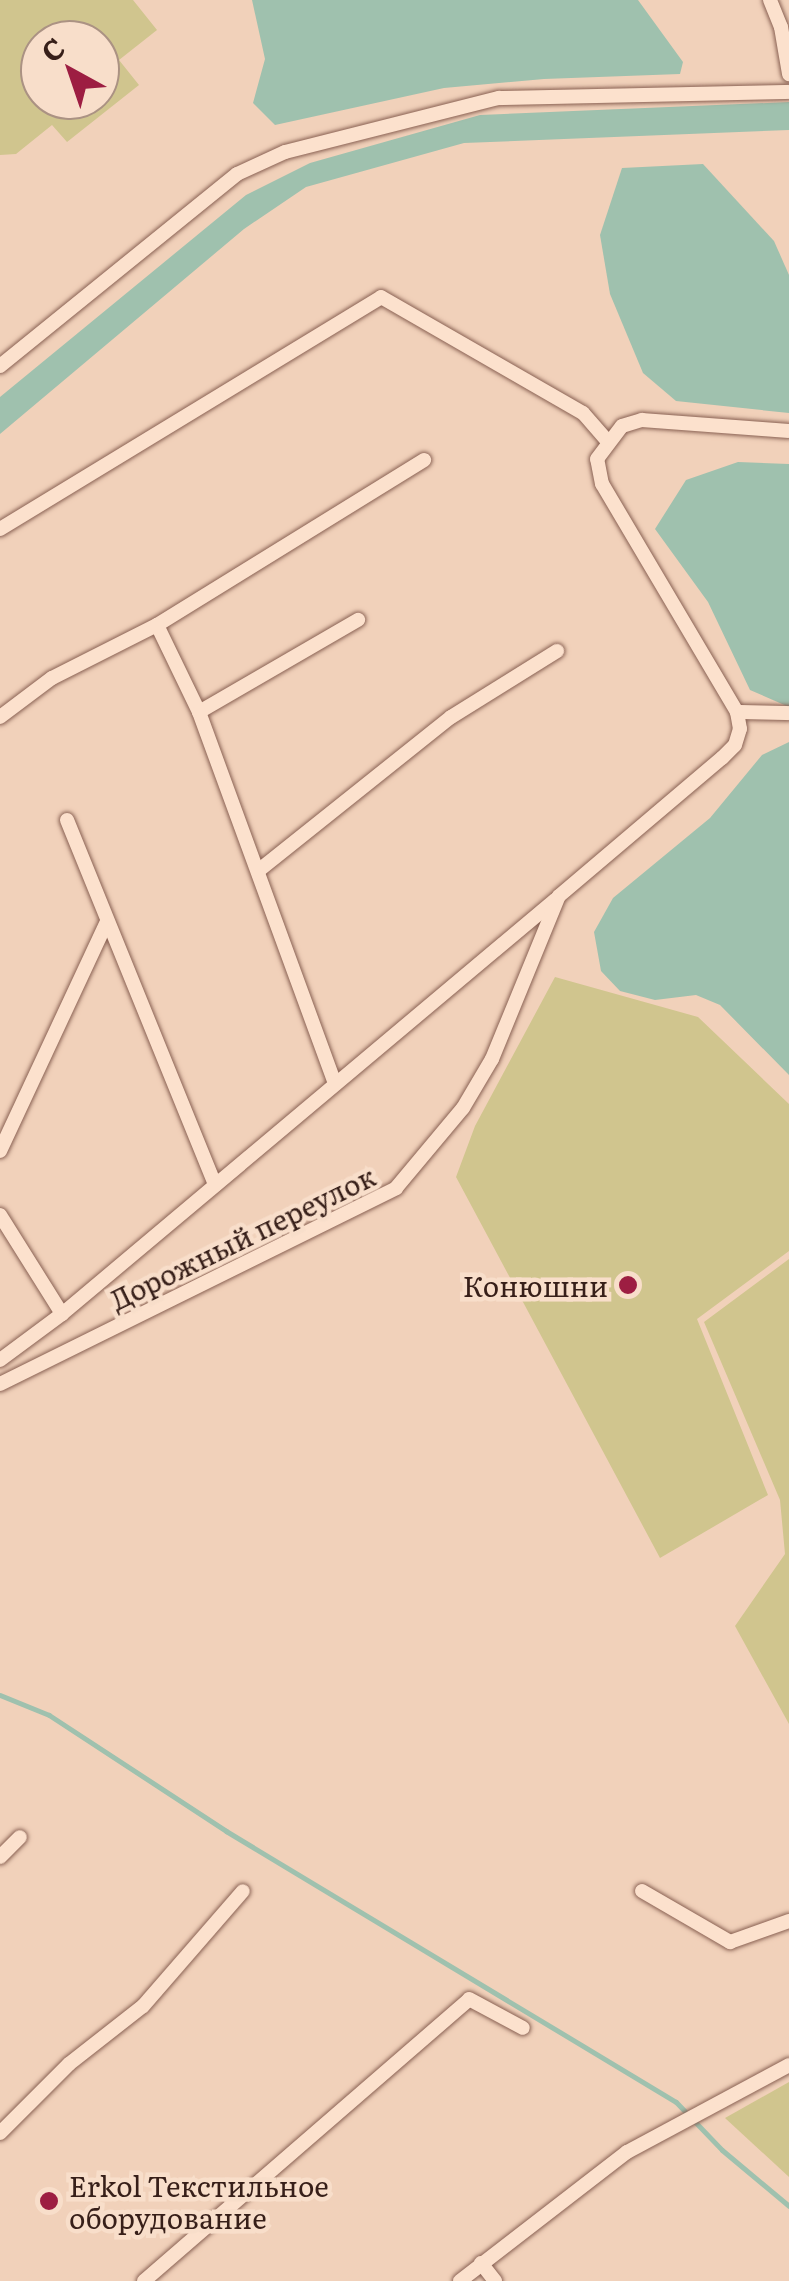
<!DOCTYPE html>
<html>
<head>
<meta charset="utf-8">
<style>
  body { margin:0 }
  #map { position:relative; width:789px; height:2281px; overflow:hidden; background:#f1d1ba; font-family:Literata,serif }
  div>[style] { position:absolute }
  .green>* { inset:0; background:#d0c58e }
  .water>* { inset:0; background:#9fc1ae }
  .stream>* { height:5px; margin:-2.5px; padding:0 2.5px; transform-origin:2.5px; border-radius:2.5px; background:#9fc1ae }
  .roads { filter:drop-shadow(0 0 2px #896153) drop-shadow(0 0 2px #896153) }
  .street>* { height:14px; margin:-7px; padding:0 7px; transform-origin:7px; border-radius:7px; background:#fce1cd }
  .dots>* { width:28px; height:28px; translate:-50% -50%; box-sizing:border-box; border:5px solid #f8deca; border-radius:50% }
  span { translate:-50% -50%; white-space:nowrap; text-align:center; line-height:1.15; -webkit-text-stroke:9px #f8deca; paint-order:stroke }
  .street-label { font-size:28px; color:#371f19 }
  .poi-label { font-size:28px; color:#371f19 }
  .right { translate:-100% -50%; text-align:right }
  .left { translate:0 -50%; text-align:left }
  .north { position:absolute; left:20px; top:20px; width:100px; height:100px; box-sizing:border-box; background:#f8deca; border:2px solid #ab9283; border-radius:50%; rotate:320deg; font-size:28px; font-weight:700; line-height:40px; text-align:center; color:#371f19 }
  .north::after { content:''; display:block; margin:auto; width:35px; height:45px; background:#9d1e42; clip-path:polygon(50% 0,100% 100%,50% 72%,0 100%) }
</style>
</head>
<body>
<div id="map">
  <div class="green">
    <i style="clip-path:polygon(evenodd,0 0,133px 0,157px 30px,119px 60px,139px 85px,67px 142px,52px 125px,16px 154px,0 155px,0 0,40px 40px,100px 40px,100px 100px,40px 100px,40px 40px)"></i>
    <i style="clip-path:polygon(555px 977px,698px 1017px,789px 1104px,789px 1251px,697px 1319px,768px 1495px,660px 1558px,456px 1177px,475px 1126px)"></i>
    <i style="clip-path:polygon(789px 1259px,789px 1724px,735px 1626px,785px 1554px,780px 1500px,704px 1322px)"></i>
    <i style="clip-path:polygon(789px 2082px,789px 2177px,725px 2118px)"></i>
  </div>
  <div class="water">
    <i style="clip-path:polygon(638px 0,683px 62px,680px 74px,544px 79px,444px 88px,275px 125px,253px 103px,265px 59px,252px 0)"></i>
    <i style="clip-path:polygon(789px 102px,789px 130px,464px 143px,306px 187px,244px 229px,0 434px,0 397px,246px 195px,310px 163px,480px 115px)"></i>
    <i style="clip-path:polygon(703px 164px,774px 241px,789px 275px,789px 413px,676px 401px,643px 373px,610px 294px,600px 235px,622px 168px)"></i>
    <i style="clip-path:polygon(738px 462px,789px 464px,789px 707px,750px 690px,708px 602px,655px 529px,686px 480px)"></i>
    <i style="clip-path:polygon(789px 742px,789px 1075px,720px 1005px,696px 995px,655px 1000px,620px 991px,601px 971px,594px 932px,613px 898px,710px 818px,762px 755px)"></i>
  </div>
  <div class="stream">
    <i style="left:0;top:1695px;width:53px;rotate:22.2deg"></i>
    <i style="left:49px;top:1715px;width:212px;rotate:33.2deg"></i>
    <i style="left:226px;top:1831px;width:525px;rotate:31.06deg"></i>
    <i style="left:676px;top:2102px;width:66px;rotate:46.2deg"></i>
    <i style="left:722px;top:2150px;width:87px;rotate:39.9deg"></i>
  </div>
  <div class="roads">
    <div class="street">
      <i style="left:770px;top:0;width:29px;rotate:68deg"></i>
      <i style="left:781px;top:27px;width:48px;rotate:80.3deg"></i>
      <i style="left:0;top:366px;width:305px;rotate:-39deg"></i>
      <i style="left:237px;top:174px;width:53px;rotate:-24.6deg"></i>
      <i style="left:285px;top:152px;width:221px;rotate:-14.2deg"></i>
      <i style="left:499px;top:98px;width:290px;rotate:-1.2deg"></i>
      <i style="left:0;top:529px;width:446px;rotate:-31.3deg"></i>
      <i style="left:381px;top:297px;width:233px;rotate:29.9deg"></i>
      <i style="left:583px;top:413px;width:37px;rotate:49deg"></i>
      <i style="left:157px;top:625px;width:314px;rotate:-31.7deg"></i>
      <i style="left:199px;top:712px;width:184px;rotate:-30.1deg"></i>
      <i style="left:737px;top:712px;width:52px;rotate:1.1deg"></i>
      <i style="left:0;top:717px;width:65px;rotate:-36.9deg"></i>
      <i style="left:52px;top:678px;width:118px;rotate:-26.8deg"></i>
      <i style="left:157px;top:625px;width:97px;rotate:64.2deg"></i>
      <i style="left:199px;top:712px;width:396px;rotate:69.9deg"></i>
      <i style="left:67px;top:820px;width:394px;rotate:67.9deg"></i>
      <i style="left:258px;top:871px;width:247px;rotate:-38.6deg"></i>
      <i style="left:451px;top:717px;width:125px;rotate:-31.9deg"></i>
      <i style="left:0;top:1151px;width:251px;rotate:-65deg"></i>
      <i style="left:0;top:1215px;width:117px;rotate:57.9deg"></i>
      <i style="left:0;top:1360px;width:77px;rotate:-36.6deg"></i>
      <i style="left:62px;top:1314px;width:644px;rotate:-40.02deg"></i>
      <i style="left:0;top:1384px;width:442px;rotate:-26.3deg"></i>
      <i style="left:396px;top:1188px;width:104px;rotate:-50.1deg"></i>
      <i style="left:463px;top:1108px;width:57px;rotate:-59.4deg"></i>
      <i style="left:492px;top:1059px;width:176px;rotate:-67.7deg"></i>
      <i style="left:559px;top:896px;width:214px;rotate:-40.3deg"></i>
      <i style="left:722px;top:758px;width:18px;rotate:-45deg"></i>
      <i style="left:735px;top:745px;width:17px;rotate:-73deg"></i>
      <i style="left:740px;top:729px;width:17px;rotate:-100deg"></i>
      <i style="left:737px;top:712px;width:265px;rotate:-120.6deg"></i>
      <i style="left:602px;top:484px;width:25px;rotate:-101deg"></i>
      <i style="left:597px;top:459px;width:41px;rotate:-52.9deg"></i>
      <i style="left:622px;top:426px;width:21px;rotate:-17deg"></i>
      <i style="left:642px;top:420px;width:147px;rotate:4.3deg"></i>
      <i style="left:0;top:1857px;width:28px;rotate:-45deg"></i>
      <i style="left:642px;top:1891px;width:102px;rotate:30.1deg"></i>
      <i style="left:730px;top:1942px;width:63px;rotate:-19.6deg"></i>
      <i style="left:0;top:2133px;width:98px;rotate:-45deg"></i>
      <i style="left:69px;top:2064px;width:94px;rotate:-38.1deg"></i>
      <i style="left:143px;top:2006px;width:152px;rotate:-49deg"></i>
      <i style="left:481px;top:2263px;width:23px;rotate:52deg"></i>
      <i style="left:144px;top:2281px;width:430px;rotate:-40.9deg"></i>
      <i style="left:469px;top:1999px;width:61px;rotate:28.2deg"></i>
      <i style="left:460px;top:2281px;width:211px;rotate:-37.7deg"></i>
      <i style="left:627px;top:2152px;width:184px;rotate:-28.2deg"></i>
    </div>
  </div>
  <div class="dots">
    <i style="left:628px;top:1285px;background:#9d1e42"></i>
    <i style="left:49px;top:2201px;background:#9d1e42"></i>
  </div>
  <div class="street-label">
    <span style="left:242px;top:1237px;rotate:-26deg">Дорожный переулок</span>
  </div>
  <div class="poi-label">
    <span class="right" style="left:608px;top:1285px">Конюшни</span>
    <span class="left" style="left:69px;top:2201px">Erkol Текстильное<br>оборудование</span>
  </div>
  <div class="north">С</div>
</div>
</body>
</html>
